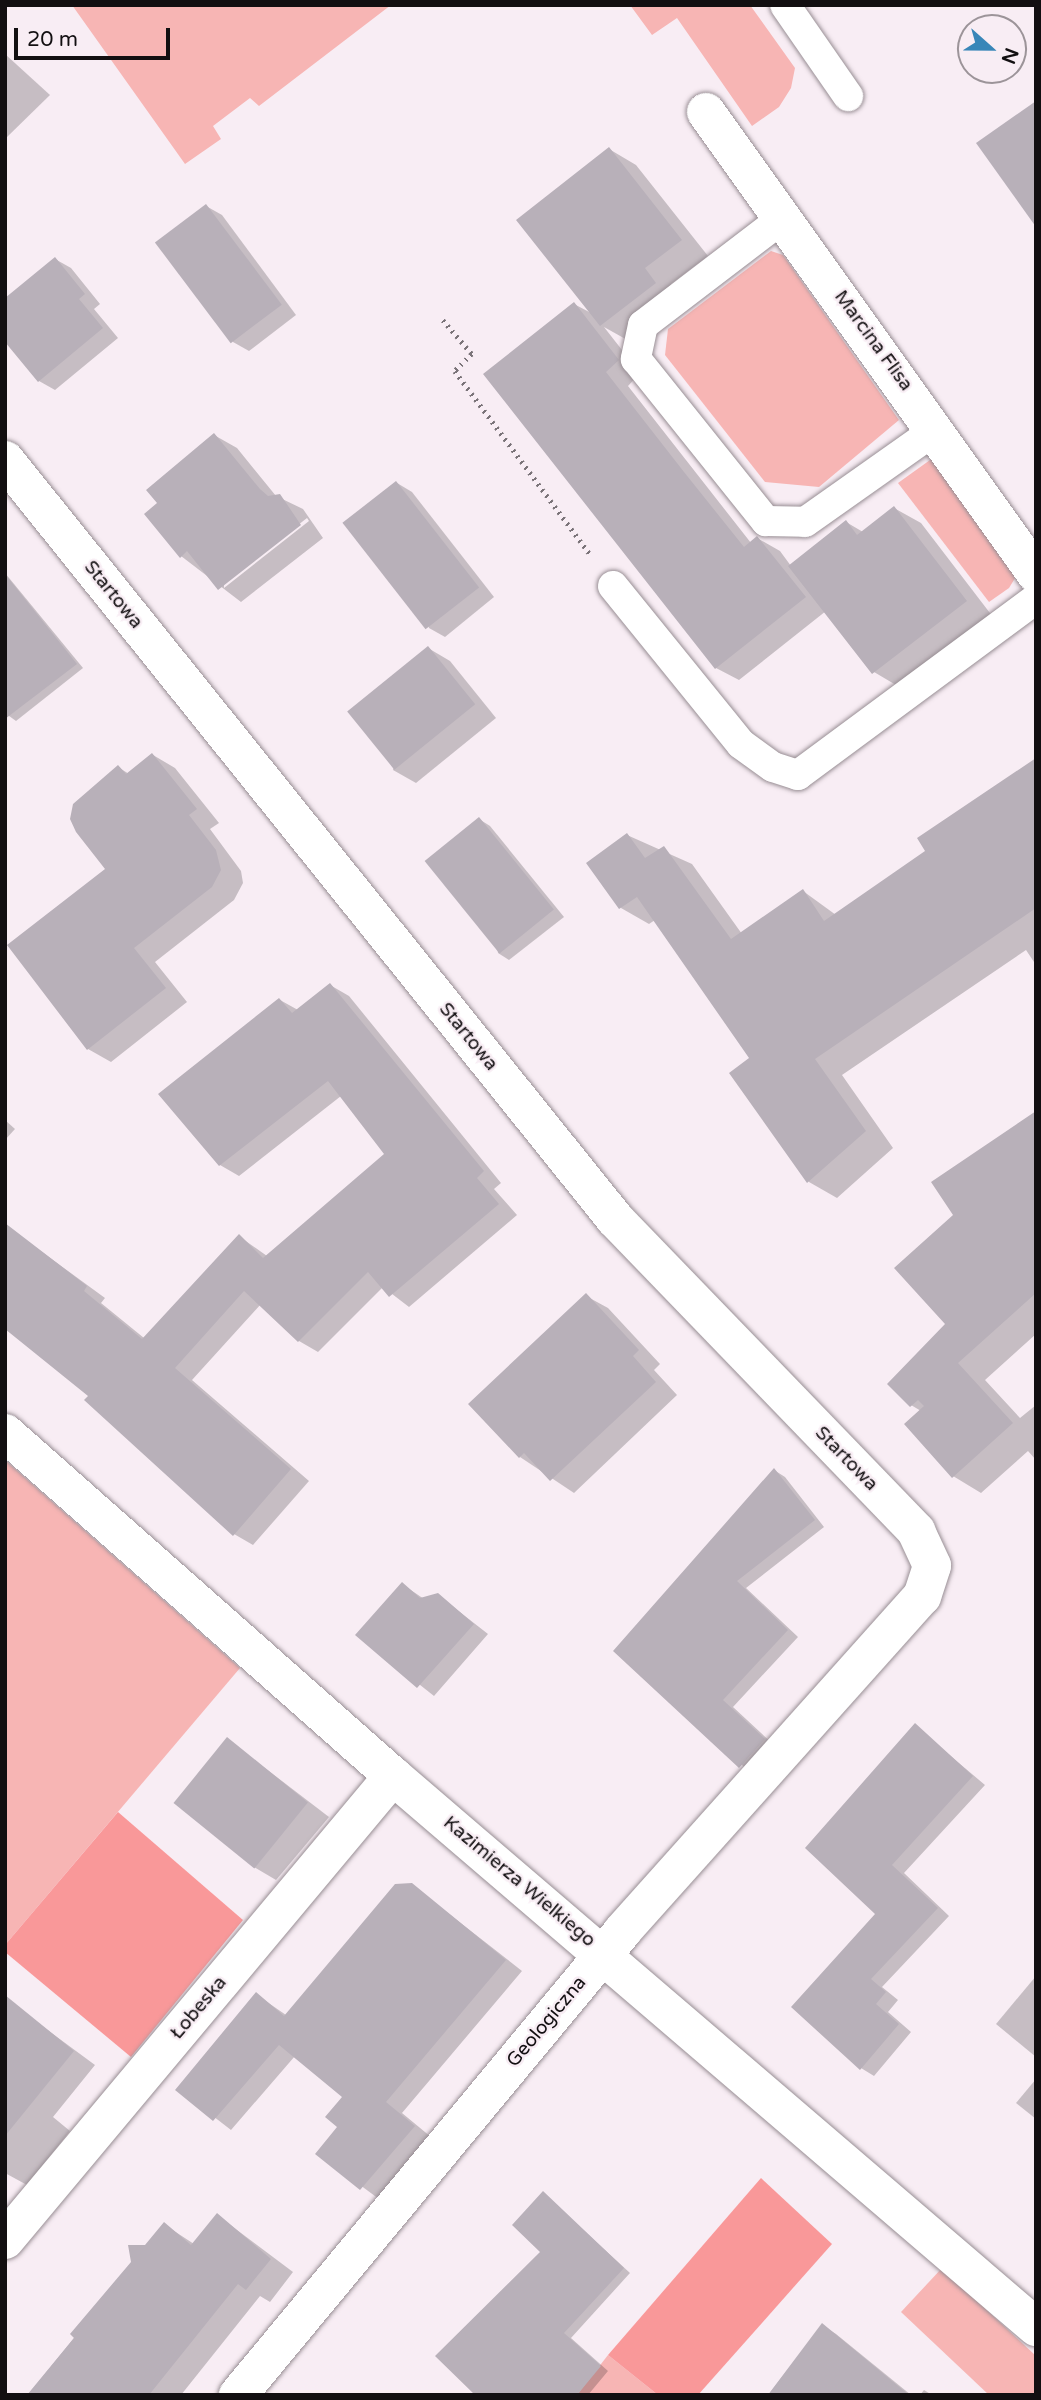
<!DOCTYPE html>
<html>
<head>
<meta charset="utf-8">
<style>
  body { margin:0 }
  #map { position:relative; width:1041px; height:2400px; overflow:hidden; background:#f8edf4; font-family:"Varela Round",sans-serif }
  div>[style] { position:absolute }
  .green>* { inset:0; background:#f7b5b4 }
  .forest>* { inset:0; background:#f99899 }
  .shadow>* { inset:0; background:#0003 }
  .building>* { inset:0; background:#b8b0b9; transform-origin:0 0 }
  .path>* { height:4.5px; margin-top:-2.25px; transform-origin:0; background:repeating-linear-gradient(90deg,#7a7378 0 2px,transparent 0 7px) }
  .roads { filter:drop-shadow(0 0 2px #988e94) drop-shadow(0 0 2px #988e94) }
  .lane>* { height:30px; margin:-15px; padding:0 15px; transform-origin:15px; border-radius:15px; background:#fff }
  .street>* { height:38px; margin:-19px; padding:0 19px; transform-origin:19px; border-radius:19px; background:#fff }
  span { translate:-50% -50%; white-space:nowrap; text-align:center; line-height:1.15; -webkit-text-stroke:5px #f8edf4; paint-order:stroke }
  .street-label { font-size:19px; color:#120f11 }
  .frame { position:absolute; inset:0; border:7px solid #120f11; pointer-events:none }
  .north { position:absolute; left:957px; top:14px; width:70px; height:70px; box-sizing:border-box; background:#f8edf4; border:2px solid #9c9499; border-radius:50%; rotate:111deg; font-size:19px; font-weight:700; line-height:28px; text-align:center; color:#120f11 }
  .north::after { content:''; display:block; margin:auto; width:24px; height:32px; background:#3886b8; clip-path:polygon(50% 0,100% 100%,50% 72%,0 100%) }
  .scale { position:absolute; left:14px; top:28px; width:156px; height:32px; box-sizing:border-box; border:4px solid #120f11; border-top:0; padding-left:9px; font-size:21px; line-height:24px; white-space:nowrap; color:#120f11; -webkit-text-stroke:5px #f8edf4; paint-order:stroke }
</style>
</head>
<body>
<div id="map">
  <div class="green">
    <i style="clip-path:polygon(72px 5px,391px 5px,259px 106px,250px 98px,213px 126px,221px 139px,185px 164px)"></i>
    <i style="clip-path:polygon(630px 5px,750px 5px,795px 68px,791px 88px,779px 107px,752px 126px,677px 18px,652px 35px)"></i>
    <i style="clip-path:polygon(771px 251px,783px 255px,899px 420px,819px 487px,765px 482px,665px 355px,668px 329px)"></i>
    <i style="clip-path:polygon(937px 455px,1020px 570px,1009px 588px,989px 602px,898px 483px)"></i>
    <i style="clip-path:polygon(5px 1460px,240px 1668px,5px 1945px)"></i>
    <i style="clip-path:polygon(942px 2268px,1036px 2356px,1036px 2395px,989px 2395px,901px 2312px)"></i>
    <i style="clip-path:polygon(608px 2355px,658px 2395px,577px 2395px)"></i>
  </div>
  <div class="forest">
    <i style="clip-path:polygon(118px 1812px,243px 1920px,131px 2057px,5px 1952px,5px 1945px)"></i>
    <i style="clip-path:polygon(761px 2178px,832px 2244px,698px 2395px,658px 2395px,608px 2355px)"></i>
  </div>
  <div class="shadow">
    <i style="clip-path:polygon(5px 54px,50px 95px,5px 139px)"></i>
    <i style="clip-path:polygon(609px 149px,636px 165px,708px 256px,671px 284px,683px 299px,629px 341px,604px 327px,640px 373px,628px 386px,751px 543px,757px 538px,780px 551px,791px 566px,846px 522px,863px 532px,894px 508px,921px 523px,993px 617px,901px 688px,874px 672px,826px 611px,739px 680px,716px 668px,574px 304px,593px 314px)"></i>
    <i style="clip-path:polygon(206px 206px,222px 215px,296px 315px,249px 351px,233px 342px)"></i>
    <i style="clip-path:polygon(55px 259px,71px 268px,100px 304px,94px 309px,118px 338px,55px 390px,39px 381px)"></i>
    <i style="clip-path:polygon(evenodd,214px 435px,237px 448px,276px 496px,303px 509px,323px 538px,241px 602px,181px 556px,159px 503px,214px 435px,307px 518px,309px 521px,224px 588px,224px 583px,307px 518px)"></i>
    <i style="clip-path:polygon(397px 483px,412px 492px,494px 597px,445px 637px,429px 628px)"></i>
    <i style="clip-path:polygon(5px 573px,83px 668px,16px 721px,5px 713px)"></i>
    <i style="clip-path:polygon(428px 648px,450px 661px,496px 718px,416px 783px,393px 770px)"></i>
    <i style="clip-path:polygon(153px 755px,175px 768px,219px 823px,210px 829px,241px 871px,243px 883px,234px 900px,155px 962px,187px 1002px,111px 1062px,88px 1049px,10px 946px,108px 869px,118px 767px,129px 774px)"></i>
    <i style="clip-path:polygon(1036px 760px,1036px 965px,1026px 950px,842px 1075px,893px 1148px,837px 1198px,809px 1182px,732px 1073px,752px 1058px,655px 920px,649px 924px,621px 908px,627px 835px,692px 864px,742px 934px,803px 891px,836px 915px,928px 851px)"></i>
    <i style="clip-path:polygon(479px 819px,490px 826px,564px 917px,509px 960px,498px 953px)"></i>
    <i style="clip-path:polygon(330px 985px,349px 996px,501px 1183px,494px 1189px,517px 1215px,409px 1307px,383px 1287px,318px 1352px,299px 1341px,261px 1304px,192px 1380px,309px 1481px,253px 1545px,234px 1534px,90px 1396px,5px 1225px,105px 1298px,101px 1303px,144px 1338px,240px 1237px,267px 1256px,386px 1154px,341px 1096px,239px 1176px,220px 1165px,161px 1094px,280px 1000px,298px 1010px)"></i>
    <i style="clip-path:polygon(1036px 1113px,1036px 1334px,985px 1380px,1020px 1418px,1036px 1405px,1036px 1460px,1028px 1451px,981px 1493px,953px 1476px,921px 1411px,911px 1405px,947px 1324px,956px 1215px)"></i>
    <i style="clip-path:polygon(5px 1120px,15px 1129px,5px 1140px)"></i>
    <i style="clip-path:polygon(586px 1296px,608px 1308px,660px 1364px,654px 1370px,677px 1395px,574px 1493px,520px 1457px)"></i>
    <i style="clip-path:polygon(774px 1470px,785px 1477px,824px 1527px,746px 1588px,798px 1637px,733px 1707px,775px 1746px,751px 1773px,615px 1651px)"></i>
    <i style="clip-path:polygon(402px 1584px,424px 1599px,438px 1595px,488px 1634px,434px 1696px,357px 1635px)"></i>
    <i style="clip-path:polygon(915px 1726px,985px 1785px,904px 1873px,949px 1916px,882px 1987px,898px 2000px,888px 2012px,911px 2032px,874px 2076px,861px 2068px,877px 1914px)"></i>
    <i style="clip-path:polygon(227px 1739px,329px 1817px,276px 1880px,254px 1867px)"></i>
    <i style="clip-path:polygon(412px 1885px,522px 1971px,402px 2113px,431px 2137px,379px 2199px,318px 2154px,339px 2127px,344px 2096px,295px 2056px,231px 2130px,178px 2089px,257px 1995px,286px 2015px)"></i>
    <i style="clip-path:polygon(1036px 1976px,1036px 2057px,996px 2024px)"></i>
    <i style="clip-path:polygon(19px 2009px,95px 2065px,53px 2117px,70px 2131px,27px 2185px,5px 2173px,5px 2026px)"></i>
    <i style="clip-path:polygon(1036px 2079px,1036px 2119px,1016px 2103px)"></i>
    <i style="clip-path:polygon(543px 2193px,630px 2273px,571px 2338px,608px 2371px,588px 2395px,574px 2395px,543px 2252px)"></i>
    <i style="clip-path:polygon(217px 2215px,293px 2272px,270px 2302px,260px 2296px,181px 2395px,28px 2395px,165px 2225px,194px 2244px)"></i>
    <i style="clip-path:polygon(822px 2325px,836px 2334px,911px 2395px,768px 2395px)"></i>
    <i style="clip-path:polygon(924px 2390px,932px 2395px,920px 2395px)"></i>
  </div>
  <div class="building">
    <i style="clip-path:polygon(1036px 101px,1036px 227px,976px 143px)"></i>
    <i style="clip-path:polygon(609px 147px,682px 240px,645px 268px,656px 283px,600px 326px,516px 220px)"></i>
    <i style="left:206px;top:204px;width:126px;height:64px;rotate:53deg"></i>
    <i style="clip-path:polygon(55px 257px,85px 294px,79px 299px,103px 328px,38px 382px,5px 342px,5px 298px)"></i>
    <i style="clip-path:polygon(574px 302px,619px 360px,606px 372px,684px 472px,744px 547px,757px 536px,806px 597px,715px 669px,483px 374px)"></i>
    <i style="clip-path:polygon(214px 433px,260px 489px,268px 496px,280px 494px,301px 525px,218px 590px,187px 551px,180px 558px,144px 514px,157px 503px,146px 490px)"></i>
    <i style="left:396px;top:481px;width:135px;height:68px;rotate:52deg"></i>
    <i style="clip-path:polygon(894px 506px,967px 601px,872px 674px,788px 566px,846px 520px,857px 535px)"></i>
    <i style="clip-path:polygon(5px 574px,77px 664px,5px 719px)"></i>
    <i style="left:428px;top:646px;width:75px;height:104px;rotate:51deg"></i>
    <i style="clip-path:polygon(152px 753px,197px 809px,189px 815px,216px 850px,221px 870px,212px 887px,134px 948px,166px 988px,87px 1050px,7px 945px,105px 869px,76px 832px,70px 819px,73px 804px,118px 765px,126px 774px)"></i>
    <i style="clip-path:polygon(1036px 758px,1036px 908px,815px 1059px,866px 1131px,807px 1183px,729px 1073px,749px 1058px,637px 897px,619px 909px,586px 863px,627px 833px,645px 858px,664px 846px,731px 939px,803px 889px,824px 921px,925px 851px,917px 838px)"></i>
    <i style="left:479px;top:817px;width:119px;height:70px;rotate:51deg"></i>
    <i style="clip-path:polygon(330px 983px,484px 1171px,477px 1178px,499px 1204px,389px 1297px,368px 1272px,298px 1342px,244px 1291px,175px 1368px,291px 1469px,233px 1536px,84px 1400px,88px 1396px,5px 1329px,5px 1223px,87px 1286px,84px 1291px,142px 1339px,239px 1234px,263px 1258px,384px 1154px,328px 1081px,219px 1166px,158px 1094px,279px 998px,292px 1013px)"></i>
    <i style="clip-path:polygon(1036px 1111px,1036px 1293px,958px 1363px,1013px 1423px,952px 1478px,904px 1424px,924px 1406px,918px 1400px,910px 1407px,887px 1384px,945px 1324px,894px 1268px,953px 1215px,931px 1182px)"></i>
    <i style="clip-path:polygon(586px 1293px,639px 1350px,633px 1356px,656px 1382px,550px 1481px,524px 1453px,519px 1458px,468px 1404px)"></i>
    <i style="clip-path:polygon(774px 1468px,815px 1520px,737px 1581px,788px 1630px,723px 1700px,765px 1739px,739px 1768px,613px 1651px)"></i>
    <i style="clip-path:polygon(402px 1582px,420px 1598px,438px 1593px,474px 1624px,417px 1688px,355px 1635px)"></i>
    <i style="clip-path:polygon(915px 1723px,973px 1776px,892px 1865px,938px 1908px,871px 1979px,886px 1992px,876px 2004px,899px 2024px,860px 2070px,791px 2007px,875px 1914px,805px 1848px)"></i>
    <i style="left:227px;top:1737px;width:104px;height:85px;rotate:39deg"></i>
    <i style="clip-path:polygon(412px 1883px,506px 1960px,386px 2102px,415px 2126px,360px 2190px,315px 2154px,337px 2127px,325px 2117px,342px 2097px,279px 2045px,213px 2121px,175px 2090px,256px 1992px,284px 2016px,395px 1884px)"></i>
    <i style="clip-path:polygon(5px 1995px,74px 2051px,5px 2136px)"></i>
    <i style="clip-path:polygon(543px 2191px,624px 2268px,564px 2333px,601px 2366px,577px 2395px,475px 2395px,435px 2356px,540px 2252px,512px 2225px)"></i>
    <i style="clip-path:polygon(217px 2213px,271px 2259px,246px 2290px,238px 2284px,149px 2395px,27px 2395px,74px 2338px,70px 2334px,131px 2262px,128px 2245px,145px 2245px,164px 2222px,191px 2245px)"></i>
    <i style="clip-path:polygon(822px 2323px,909px 2395px,768px 2395px)"></i>
  </div>
  <div class="path">
    <i style="left:443px;top:320px;width:45px;rotate:49.5deg"></i>
    <i style="left:472px;top:354px;width:24px;rotate:135deg"></i>
    <i style="left:455px;top:371px;width:227px;rotate:53.6deg"></i>
  </div>
  <div class="roads">
    <div class="lane">
      <i style="left:785px;top:5px;width:111px;rotate:55.3deg"></i>
      <i style="left:783px;top:218px;width:176px;rotate:142.6deg"></i>
      <i style="left:643px;top:325px;width:35px;rotate:102deg"></i>
      <i style="left:636px;top:359px;width:208px;rotate:51.3deg"></i>
      <i style="left:766px;top:521px;width:39px;rotate:1deg"></i>
      <i style="left:805px;top:522px;width:161px;rotate:-35.2deg"></i>
      <i style="left:613px;top:586px;width:203px;rotate:51deg"></i>
      <i style="left:741px;top:744px;width:39px;rotate:36deg"></i>
      <i style="left:773px;top:767px;width:26px;rotate:18deg"></i>
      <i style="left:798px;top:775px;width:296px;rotate:-36.5deg"></i>
    </div>
    <div class="street">
      <i style="left:706px;top:112px;width:568px;rotate:54.46deg"></i>
      <i style="left:5px;top:460px;width:974px;rotate:51.21deg"></i>
      <i style="left:615px;top:1219px;width:434px;rotate:46deg"></i>
      <i style="left:916px;top:1531px;width:38px;rotate:65deg"></i>
      <i style="left:932px;top:1566px;width:32px;rotate:108deg"></i>
      <i style="left:922px;top:1596px;width:450px;rotate:131.8deg"></i>
      <i style="left:622px;top:1932px;width:602px;rotate:129.67deg"></i>
      <i style="left:5px;top:1433px;width:518px;rotate:41.48deg"></i>
      <i style="left:393px;top:1776px;width:847px;rotate:40.59deg"></i>
      <i style="left:5px;top:2240px;width:605px;rotate:-50.1deg"></i>
    </div>
  </div>
  <div class="street-label">
    <span style="left:873px;top:341px;rotate:54deg">Marcina Flisa</span>
    <span style="left:113px;top:595px;rotate:51deg">Startowa</span>
    <span style="left:468px;top:1037px;rotate:51deg">Startowa</span>
    <span style="left:846px;top:1459px;rotate:46deg">Startowa</span>
    <span style="left:519px;top:1882px;rotate:40deg">Kazimierza Wielkiego</span>
    <span style="left:199px;top:2008px;rotate:-50deg">Łobeska</span>
    <span style="left:547px;top:2022px;rotate:-50deg">Geologiczna</span>
  </div>
  <div class="frame"></div>
  <div class="north">N</div>
  <div class="scale">20 m</div>
</div>
</body>
</html>
